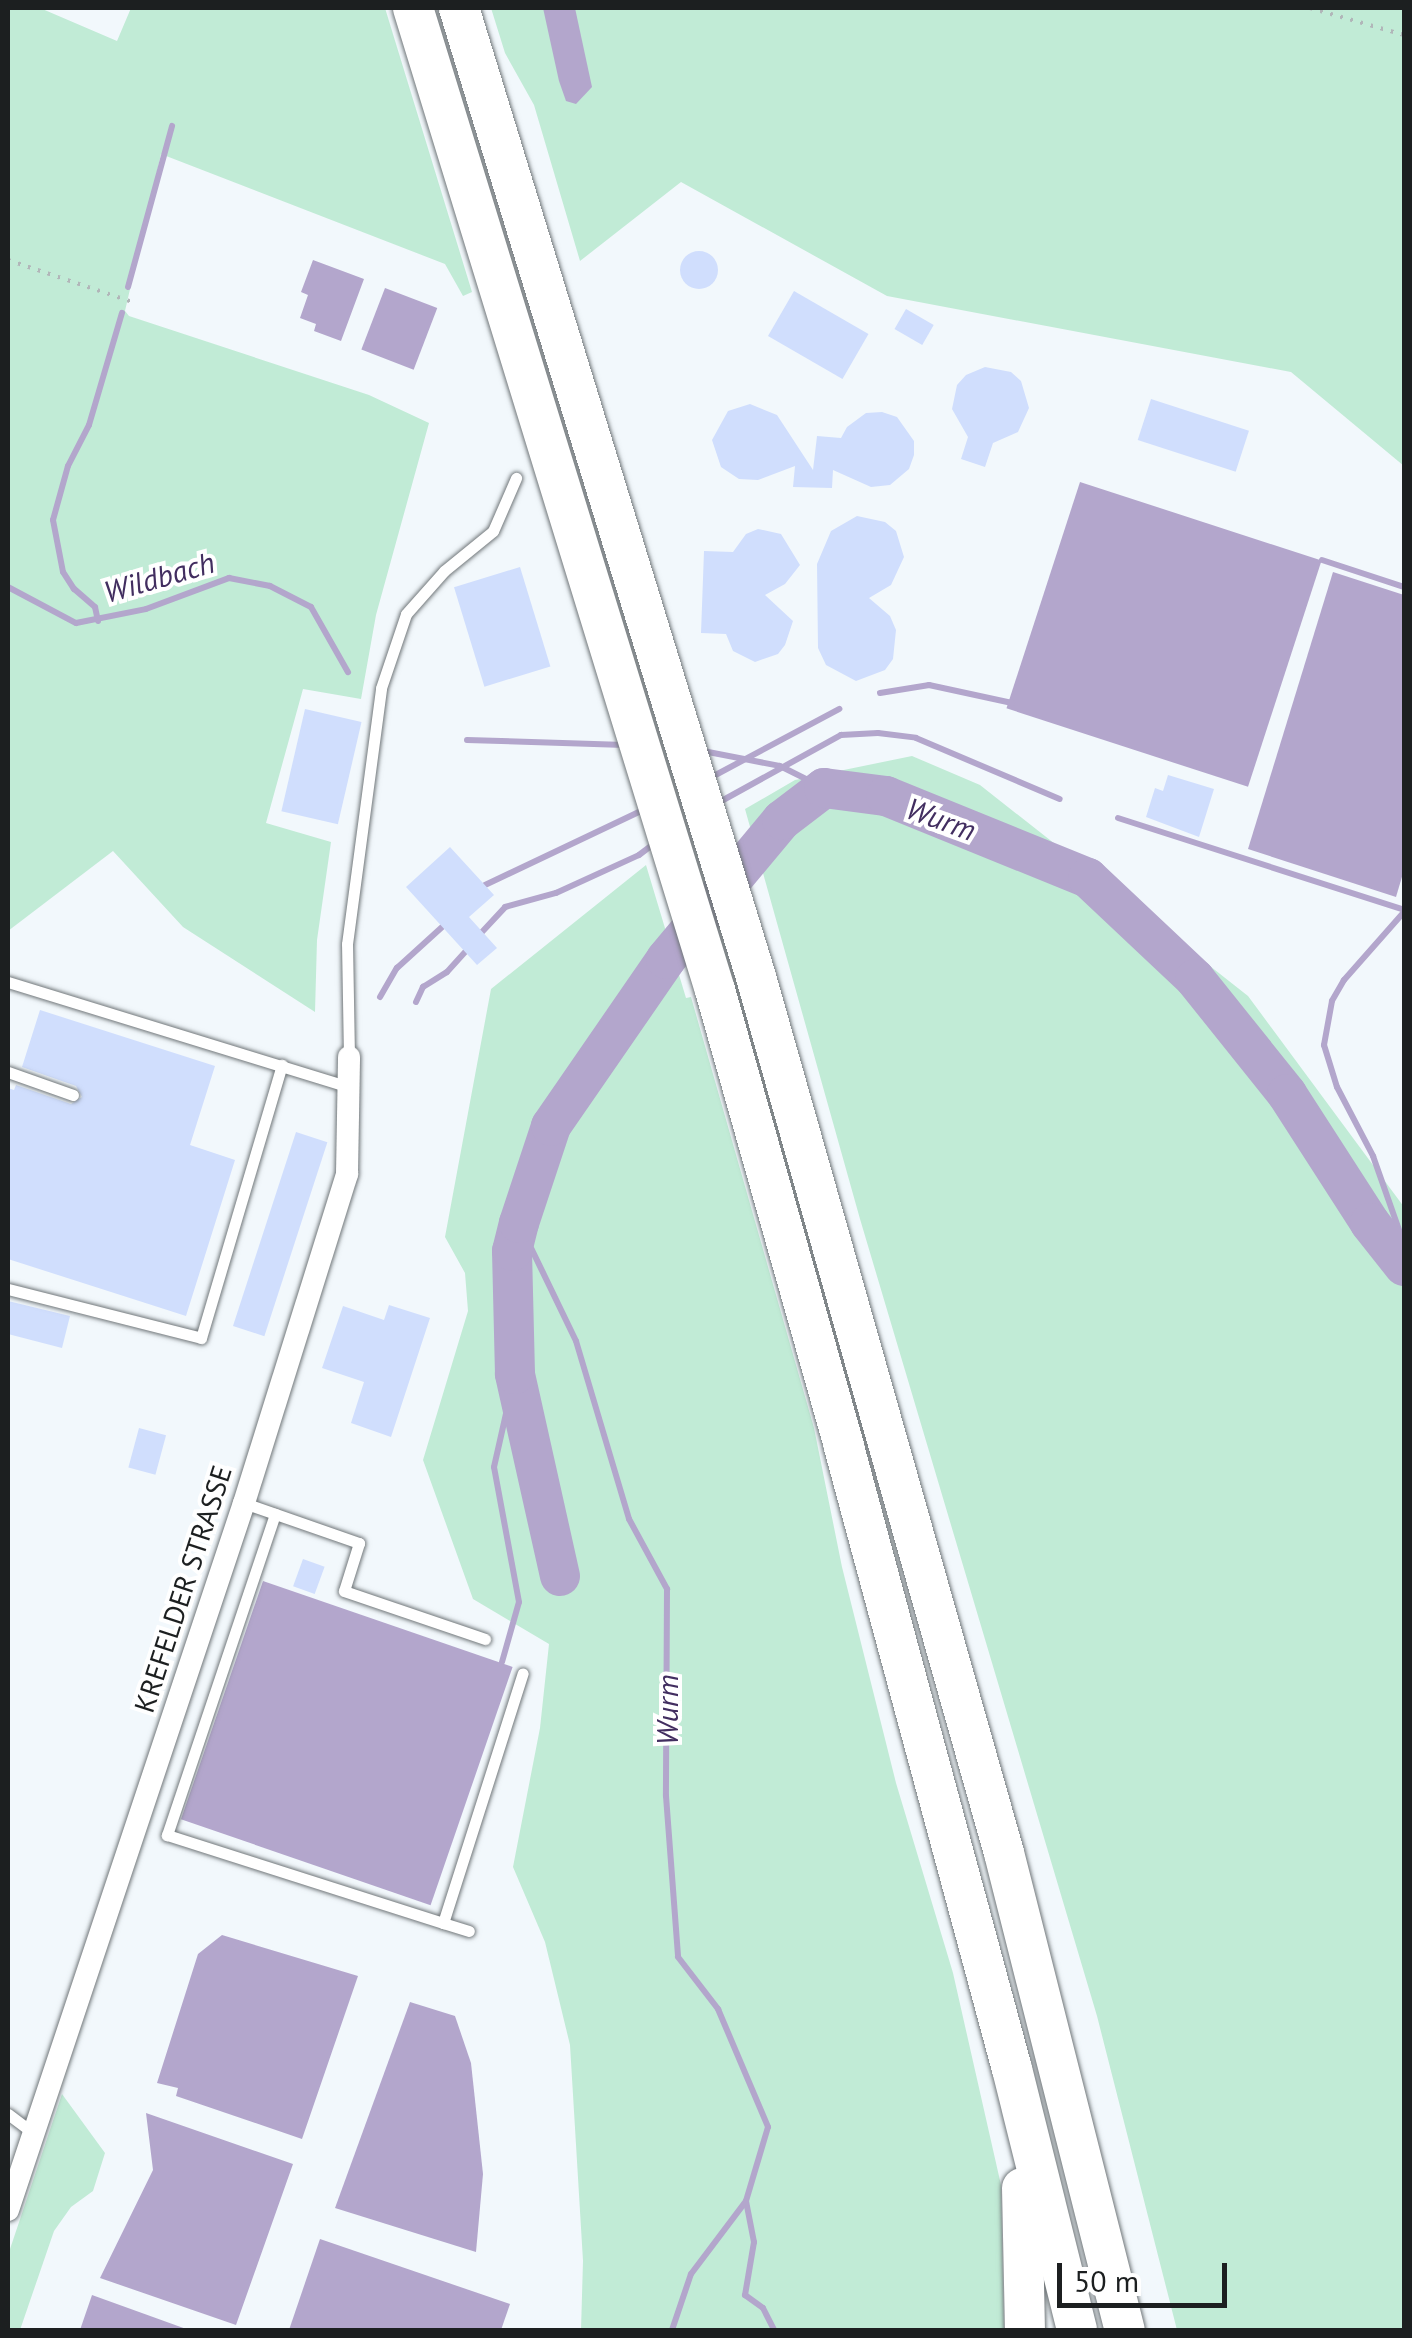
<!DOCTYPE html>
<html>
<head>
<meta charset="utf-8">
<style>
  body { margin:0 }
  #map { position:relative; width:1412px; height:2338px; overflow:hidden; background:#f2f8fc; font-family:"PT Sans",sans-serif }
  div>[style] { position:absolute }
  .green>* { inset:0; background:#c1ebd6 }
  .water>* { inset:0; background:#b3a6cc; transform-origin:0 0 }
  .stream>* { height:6px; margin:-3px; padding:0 3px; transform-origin:3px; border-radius:3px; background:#b3a6cc }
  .river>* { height:40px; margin:-20px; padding:0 20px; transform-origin:20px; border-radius:20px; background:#b3a6cc }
  .building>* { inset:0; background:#d0defd; transform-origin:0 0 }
  .round { border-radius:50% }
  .path>* { height:4px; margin-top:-2px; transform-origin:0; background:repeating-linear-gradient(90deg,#b1b6b9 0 2.5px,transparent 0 10.5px) }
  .roads { filter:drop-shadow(0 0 2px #71777a) drop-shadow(0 0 2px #71777a) }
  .service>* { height:11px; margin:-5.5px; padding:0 5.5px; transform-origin:5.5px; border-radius:5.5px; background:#fff }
  .minor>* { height:22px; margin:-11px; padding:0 11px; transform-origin:11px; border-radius:11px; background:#fff }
  .motorway>* { height:40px; margin:-20px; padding:0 20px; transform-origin:20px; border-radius:20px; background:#fff }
  span { translate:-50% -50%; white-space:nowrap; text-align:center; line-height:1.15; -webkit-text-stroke:8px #fff; paint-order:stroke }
  .street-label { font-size:28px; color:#1c1f20 }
  .water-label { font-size:30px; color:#422e60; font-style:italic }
  .frame { position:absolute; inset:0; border:10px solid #1c1f20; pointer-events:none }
  .scale { position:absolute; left:1057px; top:2263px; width:170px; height:45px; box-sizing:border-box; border:5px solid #1c1f20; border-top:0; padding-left:12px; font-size:30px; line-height:35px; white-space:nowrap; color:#1c1f20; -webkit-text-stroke:8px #fff; paint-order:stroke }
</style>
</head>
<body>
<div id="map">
  <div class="green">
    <i style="clip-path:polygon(8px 8px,40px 8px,117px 41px,131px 8px,385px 8px,472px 292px,463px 296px,445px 264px,161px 154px,125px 311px,129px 316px,369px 395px,429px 423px,376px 615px,361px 699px,303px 689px,266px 823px,331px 842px,317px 940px,315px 1012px,183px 927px,113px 851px,8px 931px)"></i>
    <i style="clip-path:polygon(491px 8px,1404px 8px,1404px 466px,1291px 372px,887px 296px,681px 182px,580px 261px,534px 105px,505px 53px)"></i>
    <i style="clip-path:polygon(912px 756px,980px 785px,1248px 996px,1404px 1207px,1404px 2330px,1177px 2330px,1097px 2016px,860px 1219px,745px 809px,795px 780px)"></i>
    <i style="clip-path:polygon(646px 865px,686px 998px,691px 997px,814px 1428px,842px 1567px,896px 1783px,953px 1973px,1001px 2185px,1004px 2330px,581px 2330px,583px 2261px,570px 2045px,545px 1942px,513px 1867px,540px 1728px,549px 1644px,473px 1599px,423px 1460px,468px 1311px,465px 1273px,445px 1237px,491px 989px)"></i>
    <i style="clip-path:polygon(62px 2094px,105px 2153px,93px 2191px,71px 2207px,54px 2231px,20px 2330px,8px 2330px,8px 2255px)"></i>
  </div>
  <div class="water">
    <i style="clip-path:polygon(543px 8px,575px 8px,592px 87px,576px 104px,566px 101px,559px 81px)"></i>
    <i style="clip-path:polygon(313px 260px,364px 279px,341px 341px,314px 331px,316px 324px,300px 318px,308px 295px,301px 292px)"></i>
    <i style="left:385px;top:288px;width:56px;height:66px;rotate:21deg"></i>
    <i style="left:1080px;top:482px;width:254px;height:238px;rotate:18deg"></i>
    <i style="clip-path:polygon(1333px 572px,1404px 595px,1404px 870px,1396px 897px,1248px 849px)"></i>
    <i style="left:263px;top:1581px;width:264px;height:252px;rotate:19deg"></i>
    <i style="clip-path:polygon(222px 1935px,358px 1976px,302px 2139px,176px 2096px,178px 2088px,157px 2083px,198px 1954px)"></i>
    <i style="clip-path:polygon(410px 2002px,455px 2016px,471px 2063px,483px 2174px,476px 2252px,335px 2208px)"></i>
    <i style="clip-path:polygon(146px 2113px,293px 2164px,236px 2325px,100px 2278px,153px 2170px)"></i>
    <i style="clip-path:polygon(320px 2239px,510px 2304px,501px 2330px,289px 2330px)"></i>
    <i style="clip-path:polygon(92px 2295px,189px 2330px,80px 2330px)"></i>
  </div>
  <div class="stream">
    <i style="left:128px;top:287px;width:167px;rotate:-74.7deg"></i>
    <i style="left:1322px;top:560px;width:86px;rotate:18.2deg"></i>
    <i style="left:8px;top:587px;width:77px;rotate:27.9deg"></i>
    <i style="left:76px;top:623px;width:71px;rotate:-11.3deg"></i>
    <i style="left:146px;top:609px;width:89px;rotate:-20.5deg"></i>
    <i style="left:229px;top:578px;width:42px;rotate:11deg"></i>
    <i style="left:270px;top:586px;width:46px;rotate:27.1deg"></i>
    <i style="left:311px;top:607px;width:75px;rotate:60.4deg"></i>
    <i style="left:98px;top:621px;width:14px;rotate:-102deg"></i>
    <i style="left:95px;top:607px;width:28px;rotate:-139deg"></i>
    <i style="left:74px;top:589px;width:20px;rotate:-123deg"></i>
    <i style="left:63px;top:572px;width:53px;rotate:-100.9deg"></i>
    <i style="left:53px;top:520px;width:56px;rotate:-74.5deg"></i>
    <i style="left:68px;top:466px;width:46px;rotate:-62.9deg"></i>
    <i style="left:89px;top:425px;width:117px;rotate:-73.6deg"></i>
    <i style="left:880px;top:693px;width:50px;rotate:-9.3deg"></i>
    <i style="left:929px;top:685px;width:85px;rotate:12.2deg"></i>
    <i style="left:467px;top:740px;width:158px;rotate:1.8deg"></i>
    <i style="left:703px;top:751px;width:78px;rotate:11deg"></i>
    <i style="left:780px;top:766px;width:49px;rotate:26.6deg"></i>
    <i style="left:708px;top:779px;width:149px;rotate:-28.1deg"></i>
    <i style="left:716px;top:804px;width:143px;rotate:-28.9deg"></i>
    <i style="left:841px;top:735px;width:37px;rotate:-3deg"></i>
    <i style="left:878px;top:733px;width:38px;rotate:7deg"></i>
    <i style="left:916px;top:738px;width:156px;rotate:23deg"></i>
    <i style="left:1118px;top:818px;width:300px;rotate:17.8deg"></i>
    <i style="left:485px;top:885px;width:179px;rotate:-25.4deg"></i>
    <i style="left:1404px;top:912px;width:91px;rotate:131.4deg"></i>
    <i style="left:1344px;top:980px;width:24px;rotate:120deg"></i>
    <i style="left:1332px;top:1001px;width:45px;rotate:100.3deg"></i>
    <i style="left:1324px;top:1045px;width:44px;rotate:72.8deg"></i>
    <i style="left:1337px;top:1087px;width:78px;rotate:62.4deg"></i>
    <i style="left:1373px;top:1156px;width:93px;rotate:70.6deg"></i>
    <i style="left:482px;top:932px;width:34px;rotate:-47deg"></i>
    <i style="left:505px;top:907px;width:53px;rotate:-15.4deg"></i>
    <i style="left:556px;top:893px;width:91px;rotate:-24.6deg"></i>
    <i style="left:639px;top:855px;width:20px;rotate:-37deg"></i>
    <i style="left:380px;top:997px;width:34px;rotate:-60deg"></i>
    <i style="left:397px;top:968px;width:61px;rotate:-42.3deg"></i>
    <i style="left:416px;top:1002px;width:17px;rotate:-65deg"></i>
    <i style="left:423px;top:987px;width:28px;rotate:-32deg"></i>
    <i style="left:447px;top:972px;width:27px;rotate:-48deg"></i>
    <i style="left:519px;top:1223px;width:131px;rotate:64.2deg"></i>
    <i style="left:576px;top:1341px;width:186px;rotate:73.4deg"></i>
    <i style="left:629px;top:1519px;width:80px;rotate:61.5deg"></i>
    <i style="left:667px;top:1589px;width:207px;rotate:90.3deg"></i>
    <i style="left:666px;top:1796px;width:161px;rotate:85.7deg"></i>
    <i style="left:678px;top:1957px;width:66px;rotate:52.4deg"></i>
    <i style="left:718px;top:2009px;width:128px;rotate:67deg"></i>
    <i style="left:768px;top:2127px;width:77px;rotate:106.6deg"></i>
    <i style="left:746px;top:2201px;width:42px;rotate:79deg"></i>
    <i style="left:754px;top:2242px;width:54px;rotate:99.6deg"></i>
    <i style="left:745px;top:2295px;width:22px;rotate:36deg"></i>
    <i style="left:763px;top:2308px;width:25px;rotate:63deg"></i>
    <i style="left:502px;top:1662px;width:62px;rotate:-74.2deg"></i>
    <i style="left:519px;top:1602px;width:137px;rotate:-100.5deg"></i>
    <i style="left:494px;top:1467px;width:95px;rotate:-77.3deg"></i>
    <i style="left:672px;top:2330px;width:59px;rotate:-71.3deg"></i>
    <i style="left:691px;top:2274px;width:91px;rotate:-53deg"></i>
  </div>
  <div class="river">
    <i style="left:560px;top:1576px;width:207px;rotate:-102.6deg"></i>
    <i style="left:515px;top:1374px;width:123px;rotate:-91.4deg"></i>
    <i style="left:512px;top:1251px;width:29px;rotate:-76deg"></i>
    <i style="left:519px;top:1223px;width:102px;rotate:-71.7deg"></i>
    <i style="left:551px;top:1126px;width:203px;rotate:-55.4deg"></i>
    <i style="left:666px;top:959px;width:181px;rotate:-50.2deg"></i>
    <i style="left:782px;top:820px;width:53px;rotate:-37.3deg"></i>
    <i style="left:824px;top:788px;width:63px;rotate:7.4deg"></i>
    <i style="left:886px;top:796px;width:218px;rotate:22.1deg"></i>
    <i style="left:1088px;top:878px;width:147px;rotate:43.3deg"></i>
    <i style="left:1195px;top:979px;width:147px;rotate:51.3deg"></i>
    <i style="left:1287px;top:1094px;width:153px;rotate:57.2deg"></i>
    <i style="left:1370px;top:1223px;width:55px;rotate:51.7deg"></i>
  </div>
  <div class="building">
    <i class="round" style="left:680px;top:251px;width:38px;height:38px"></i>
    <i style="left:794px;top:291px;width:86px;height:52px;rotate:30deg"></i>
    <i style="left:906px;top:309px;width:32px;height:23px;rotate:30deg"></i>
    <i style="clip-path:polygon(985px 367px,1011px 372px,1021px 381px,1029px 408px,1018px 432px,993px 443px,985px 467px,961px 459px,968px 437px,952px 409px,957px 385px,966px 375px)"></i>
    <i style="left:1151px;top:399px;width:103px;height:43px;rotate:18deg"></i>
    <i style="clip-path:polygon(750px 404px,777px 415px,813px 470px,817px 436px,841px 438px,847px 427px,866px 413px,882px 412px,897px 417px,914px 441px,914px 455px,909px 469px,890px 485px,871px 487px,833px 470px,832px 488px,793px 487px,795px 466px,758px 480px,739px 479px,721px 467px,712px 440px,728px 411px)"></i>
    <i style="clip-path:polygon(857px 516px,885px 522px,896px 531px,904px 557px,891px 585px,869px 598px,890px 616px,896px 630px,893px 659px,885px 670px,856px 681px,826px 665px,818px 648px,817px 564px,831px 531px)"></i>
    <i style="clip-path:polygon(758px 529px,781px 534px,800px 565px,785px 584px,765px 595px,793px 621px,785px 645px,778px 654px,755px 662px,733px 651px,726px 634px,701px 633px,704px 551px,733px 552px,746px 534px)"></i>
    <i style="left:520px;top:567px;width:104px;height:69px;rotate:73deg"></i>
    <i style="left:305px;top:709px;width:58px;height:105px;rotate:13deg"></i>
    <i style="clip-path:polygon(1168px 775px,1214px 789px,1199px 837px,1146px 817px,1155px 788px,1163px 791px)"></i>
    <i style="clip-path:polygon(450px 847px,494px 895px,469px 917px,497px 948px,477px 965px,406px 887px)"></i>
    <i style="clip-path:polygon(40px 1010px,215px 1066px,190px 1145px,235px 1160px,186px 1316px,8px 1259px,8px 1088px,14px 1090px,16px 1085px,71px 1104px,82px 1097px,76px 1086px,22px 1067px)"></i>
    <i style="left:296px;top:1132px;width:33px;height:204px;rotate:18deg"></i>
    <i style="clip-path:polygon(8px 1301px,70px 1316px,62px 1348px,8px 1334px)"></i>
    <i style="clip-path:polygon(389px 1305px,430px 1318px,391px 1437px,351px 1423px,364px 1382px,322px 1368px,343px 1306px,384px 1320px)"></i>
    <i style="left:139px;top:1428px;width:28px;height:41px;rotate:15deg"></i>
    <i style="left:303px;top:1559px;width:23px;height:29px;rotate:20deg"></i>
  </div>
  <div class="path">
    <i style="left:1310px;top:8px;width:98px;rotate:16deg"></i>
    <i style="left:8px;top:260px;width:134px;rotate:18.7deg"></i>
  </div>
  <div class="roads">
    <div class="service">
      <i style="left:8px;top:982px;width:357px;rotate:17.1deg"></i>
      <i style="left:349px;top:1057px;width:113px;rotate:-91deg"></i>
      <i style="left:347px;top:944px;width:258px;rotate:-82.4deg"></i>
      <i style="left:381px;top:688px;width:78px;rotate:-71.3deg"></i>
      <i style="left:406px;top:614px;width:57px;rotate:-48.5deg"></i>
      <i style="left:444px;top:571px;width:63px;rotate:-39.2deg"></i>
      <i style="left:493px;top:531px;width:58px;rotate:-66.5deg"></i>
      <i style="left:8px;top:1072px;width:69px;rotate:19.5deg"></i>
      <i style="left:8px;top:1289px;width:199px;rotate:14.2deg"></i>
      <i style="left:201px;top:1338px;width:285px;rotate:-73.5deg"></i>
      <i style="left:244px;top:1503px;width:122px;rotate:19.2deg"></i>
      <i style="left:359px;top:1543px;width:50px;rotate:107.4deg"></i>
      <i style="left:344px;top:1591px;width:149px;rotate:18.8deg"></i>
      <i style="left:275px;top:1514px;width:339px;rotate:108.6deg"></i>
      <i style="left:167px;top:1835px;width:290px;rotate:17.7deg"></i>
      <i style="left:443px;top:1923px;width:262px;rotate:-72.3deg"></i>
      <i style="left:443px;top:1923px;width:27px;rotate:17deg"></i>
      <i style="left:8px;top:2114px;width:31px;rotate:37deg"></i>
    </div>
    <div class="minor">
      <i style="left:8px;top:2210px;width:745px;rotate:-71.54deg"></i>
      <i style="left:244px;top:1503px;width:345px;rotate:-72.6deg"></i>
      <i style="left:347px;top:1174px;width:117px;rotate:-89deg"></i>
    </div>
    <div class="motorway">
      <i style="left:413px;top:8px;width:1027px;rotate:72.91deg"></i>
      <i style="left:715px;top:990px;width:475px;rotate:74.2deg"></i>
      <i style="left:844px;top:1447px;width:644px;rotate:74.89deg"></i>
      <i style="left:1012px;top:2069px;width:269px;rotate:76deg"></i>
      <i style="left:459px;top:8px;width:1013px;rotate:72.96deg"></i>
      <i style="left:756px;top:977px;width:910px;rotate:74.19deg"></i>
      <i style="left:1004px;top:1853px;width:492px;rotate:75.8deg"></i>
      <i style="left:1022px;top:2188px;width:142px;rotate:88.8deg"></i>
    </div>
  </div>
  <div class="street-label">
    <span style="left:183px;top:1589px;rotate:-72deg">KREFELDER STRASSE</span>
  </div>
  <div class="water-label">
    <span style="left:159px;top:577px;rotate:-16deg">Wildbach</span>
    <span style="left:941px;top:819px;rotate:20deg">Wurm</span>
    <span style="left:667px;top:1710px;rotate:-90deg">Wurm</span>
  </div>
  <div class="frame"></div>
  <div class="scale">50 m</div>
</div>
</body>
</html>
